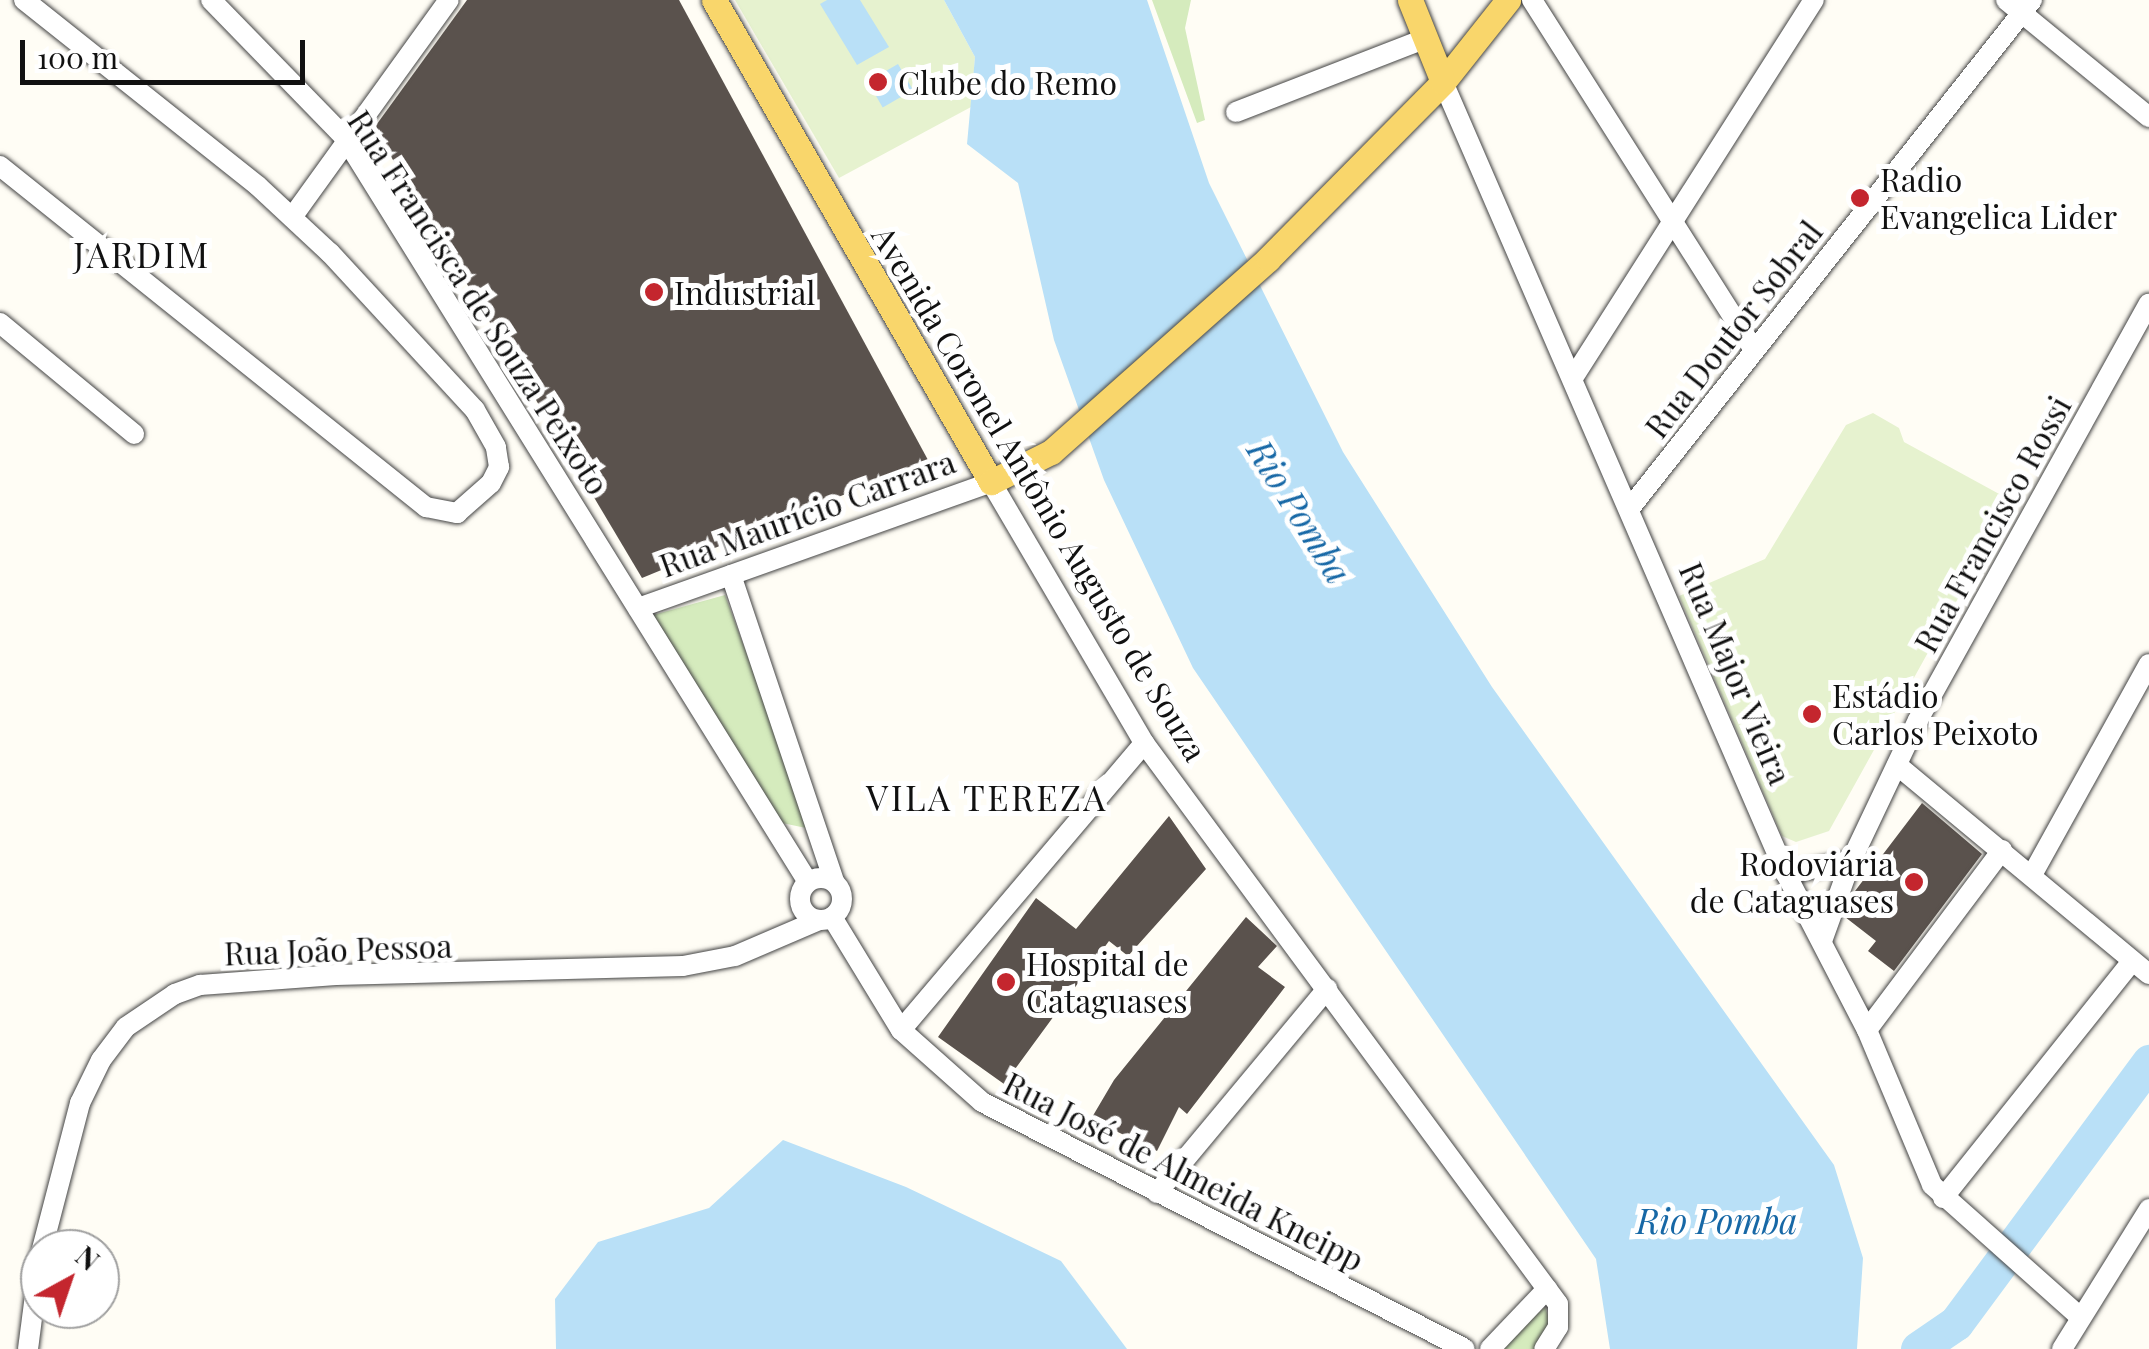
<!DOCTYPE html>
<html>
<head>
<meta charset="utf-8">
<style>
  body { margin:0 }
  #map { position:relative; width:2149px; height:1349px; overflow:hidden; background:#fffdf5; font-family:"Playfair Display",serif }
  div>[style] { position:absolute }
  .green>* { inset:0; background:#d5ebbd }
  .pitch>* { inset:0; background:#e6f2cf }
  .water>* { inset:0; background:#b9e0f7; transform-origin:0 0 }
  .river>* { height:35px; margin:-17.5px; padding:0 17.5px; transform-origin:17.5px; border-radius:17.5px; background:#b9e0f7 }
  .building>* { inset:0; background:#5a524d }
  .roads { filter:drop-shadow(0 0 2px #444) drop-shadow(0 0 2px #444) }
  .minor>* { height:20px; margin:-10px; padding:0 10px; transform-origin:10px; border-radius:10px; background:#fff }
  .minor>.ring { margin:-10px; padding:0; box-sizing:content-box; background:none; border:20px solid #fff; border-radius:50% }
  .major>* { height:25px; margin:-12.5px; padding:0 12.5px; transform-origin:12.5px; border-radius:12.5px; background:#f9d66b }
  .dots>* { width:28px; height:28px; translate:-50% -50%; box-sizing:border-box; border:5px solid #fff; border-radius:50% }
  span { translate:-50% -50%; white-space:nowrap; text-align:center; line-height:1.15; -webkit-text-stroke:10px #fff; paint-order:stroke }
  .poi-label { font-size:32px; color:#111 }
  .left { translate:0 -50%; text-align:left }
  .right { translate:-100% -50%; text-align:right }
  .street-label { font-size:32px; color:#111 }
  .neighbourhood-label { font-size:35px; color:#111; letter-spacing:2.5px }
  .water-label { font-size:35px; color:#1768a6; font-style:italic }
  .north { position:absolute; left:20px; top:1229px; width:100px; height:100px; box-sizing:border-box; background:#fff; border:2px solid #a0a0a0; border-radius:50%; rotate:40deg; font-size:28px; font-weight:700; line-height:40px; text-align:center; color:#111 }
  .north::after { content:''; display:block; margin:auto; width:35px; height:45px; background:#c4262e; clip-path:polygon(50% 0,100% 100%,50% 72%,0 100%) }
  .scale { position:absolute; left:20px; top:40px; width:285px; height:45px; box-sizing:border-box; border:5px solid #111; border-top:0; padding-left:12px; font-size:30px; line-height:35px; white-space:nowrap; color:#111; -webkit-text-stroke:8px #fff; paint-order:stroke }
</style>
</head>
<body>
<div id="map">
  <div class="green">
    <i style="clip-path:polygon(1152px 0,1191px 0,1185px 28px,1205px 120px,1197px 123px)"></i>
    <i style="clip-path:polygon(725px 595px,811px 829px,782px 823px,653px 615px)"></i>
    <i style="clip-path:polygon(1545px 1307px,1553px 1330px,1537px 1349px,1496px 1349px)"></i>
  </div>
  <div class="pitch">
    <i style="clip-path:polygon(735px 0,944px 0,975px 57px,971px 107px,839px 178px)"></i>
    <i style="clip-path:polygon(1873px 413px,1899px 428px,1904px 442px,2012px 501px,1829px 831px,1796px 842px,1782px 836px,1679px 596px,1765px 559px,1846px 425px)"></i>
  </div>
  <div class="water">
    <i style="clip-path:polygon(827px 0,860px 0,889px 47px,857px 65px,820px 4px)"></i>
    <i style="clip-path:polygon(944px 0,1147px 0,1209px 183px,1343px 452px,1492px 687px,1834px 1165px,1863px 1258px,1857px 1349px,1610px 1349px,1596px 1259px,1193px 668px,1104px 480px,1054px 340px,1018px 183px,967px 144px,975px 57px)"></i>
    <i style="left:898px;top:64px;width:30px;height:35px;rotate:60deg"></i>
    <i style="clip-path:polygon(783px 1140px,906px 1187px,1061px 1261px,1127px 1349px,556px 1349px,555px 1299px,598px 1242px,709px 1208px)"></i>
  </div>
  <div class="river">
    <i style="left:1918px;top:1349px;width:46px;rotate:-34.4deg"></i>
    <i style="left:1956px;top:1323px;width:325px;rotate:-53.5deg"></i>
  </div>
  <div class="building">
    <i style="clip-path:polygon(467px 0,679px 0,928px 460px,642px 578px,374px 128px)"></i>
    <i style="clip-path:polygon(1922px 803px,1982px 854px,1894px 971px,1868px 951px,1876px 941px,1845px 917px,1855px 891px)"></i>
    <i style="clip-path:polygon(1169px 816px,1206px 869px,1128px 956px,1109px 941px,1004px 1084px,938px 1037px,1036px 898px,1076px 929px)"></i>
    <i style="clip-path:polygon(1246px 917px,1277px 946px,1258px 967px,1285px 987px,1187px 1114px,1179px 1107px,1157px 1151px,1091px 1119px,1114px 1080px)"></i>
  </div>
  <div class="roads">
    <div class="minor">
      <i style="left:211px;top:0;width:192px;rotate:45.8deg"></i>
      <i style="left:345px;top:138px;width:876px;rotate:58.11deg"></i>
      <i style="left:1532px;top:0;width:414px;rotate:57.6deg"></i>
      <i style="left:2006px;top:0;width:185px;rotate:39.3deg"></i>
      <i style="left:1443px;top:82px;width:863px;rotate:66.58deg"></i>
      <i style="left:1786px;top:874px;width:176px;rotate:62.6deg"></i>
      <i style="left:1867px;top:1030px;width:168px;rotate:67.2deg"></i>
      <i style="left:1932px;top:1185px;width:197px;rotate:41.7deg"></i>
      <i style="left:1236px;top:112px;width:205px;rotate:-21.2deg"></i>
      <i style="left:0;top:166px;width:546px;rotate:38.68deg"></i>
      <i style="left:426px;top:507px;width:32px;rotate:11deg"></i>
      <i style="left:457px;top:513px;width:45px;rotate:-41.4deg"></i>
      <i style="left:491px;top:483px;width:18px;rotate:-63deg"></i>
      <i style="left:499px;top:467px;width:20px;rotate:-99deg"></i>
      <i style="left:496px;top:447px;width:43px;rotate:-119.6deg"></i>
      <i style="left:475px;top:410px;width:214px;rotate:-132.7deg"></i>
      <i style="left:330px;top:253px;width:98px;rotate:-137.1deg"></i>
      <i style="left:258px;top:186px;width:299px;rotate:-141.5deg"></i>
      <i style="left:293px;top:216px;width:266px;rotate:-54.2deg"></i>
      <i style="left:0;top:323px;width:174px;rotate:39.6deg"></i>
      <i style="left:1573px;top:378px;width:448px;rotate:-57.5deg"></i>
      <i style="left:1630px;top:508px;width:648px;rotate:-51.64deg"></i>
      <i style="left:731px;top:575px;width:323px;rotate:71.4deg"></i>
      <i style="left:638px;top:608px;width:375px;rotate:-19.6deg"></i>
      <i style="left:991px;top:482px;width:303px;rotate:59.6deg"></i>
      <i style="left:1144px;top:743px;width:697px;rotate:53.57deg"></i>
      <i style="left:1558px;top:1304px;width:23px;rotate:90deg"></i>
      <i style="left:1558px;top:1327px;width:26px;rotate:122deg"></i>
      <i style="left:1897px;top:765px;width:327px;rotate:39.7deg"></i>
      <i style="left:1786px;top:874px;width:66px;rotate:-11.3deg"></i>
      <i style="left:2032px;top:875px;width:241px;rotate:-61deg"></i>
      <i class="ring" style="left:800px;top:878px;width:22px;height:22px"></i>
      <i style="left:832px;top:917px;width:132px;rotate:58.6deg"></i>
      <i style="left:901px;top:1030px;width:108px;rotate:41.6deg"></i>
      <i style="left:982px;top:1102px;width:542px;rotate:27.08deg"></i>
      <i style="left:1822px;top:941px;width:85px;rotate:-70.1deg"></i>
      <i style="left:1851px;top:861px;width:156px;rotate:-64.6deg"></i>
      <i style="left:1918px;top:720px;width:476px;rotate:-61deg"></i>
      <i style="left:901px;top:1030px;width:376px;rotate:-49.7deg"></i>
      <i style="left:1867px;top:1030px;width:225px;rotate:-53.1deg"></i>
      <i style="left:1157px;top:1193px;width:266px;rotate:-50.2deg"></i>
      <i style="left:1943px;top:1198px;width:303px;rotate:-51.4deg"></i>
      <i style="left:42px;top:1249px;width:151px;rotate:-75.4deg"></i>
      <i style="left:80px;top:1103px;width:48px;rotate:-64deg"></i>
      <i style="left:101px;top:1060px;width:41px;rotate:-52.9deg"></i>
      <i style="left:126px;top:1027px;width:59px;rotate:-34deg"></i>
      <i style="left:175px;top:994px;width:27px;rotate:-20deg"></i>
      <i style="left:200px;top:985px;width:136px;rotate:-4.2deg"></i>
      <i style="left:336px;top:975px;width:347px;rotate:-1.5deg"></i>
      <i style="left:683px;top:966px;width:53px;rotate:-10.9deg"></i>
      <i style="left:735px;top:956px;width:91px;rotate:-23.2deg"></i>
      <i style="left:28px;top:1349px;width:94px;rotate:-82.6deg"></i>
      <i style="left:1490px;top:1349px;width:83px;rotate:-46.5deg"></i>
      <i style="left:2062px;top:1349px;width:165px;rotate:-58.1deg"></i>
    </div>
    <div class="major">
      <i style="left:714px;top:0;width:556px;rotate:60.11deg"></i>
      <i style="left:991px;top:482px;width:67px;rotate:-26.6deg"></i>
      <i style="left:1051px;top:452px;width:290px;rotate:-41.6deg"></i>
      <i style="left:1268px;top:259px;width:249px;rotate:-45.3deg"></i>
      <i style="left:1443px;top:82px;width:105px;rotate:-51.6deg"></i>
      <i style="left:1410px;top:0;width:88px;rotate:68.1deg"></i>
    </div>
  </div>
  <div class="dots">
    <i style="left:878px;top:82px;background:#c4262e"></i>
    <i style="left:1860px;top:198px;background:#c4262e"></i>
    <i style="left:654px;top:292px;background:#c4262e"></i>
    <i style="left:1812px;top:714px;background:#c4262e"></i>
    <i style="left:1914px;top:882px;background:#c4262e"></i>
    <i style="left:1006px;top:982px;background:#c4262e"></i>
  </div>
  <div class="poi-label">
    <span class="left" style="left:898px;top:82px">Clube do Remo</span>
    <span class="left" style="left:1880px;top:198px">Radio<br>Evangelica Lider</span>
    <span class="left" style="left:674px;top:292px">Industrial</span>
    <span class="left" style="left:1832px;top:714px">Estádio<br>Carlos Peixoto</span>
    <span class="right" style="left:1894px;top:882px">Rodoviária<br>de Cataguases</span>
    <span class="left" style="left:1026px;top:982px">Hospital de<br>Cataguases</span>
  </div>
  <div class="street-label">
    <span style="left:479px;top:302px;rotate:57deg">Rua Francisca de Souza Peixoto</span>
    <span style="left:1733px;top:329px;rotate:-52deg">Rua Doutor Sobral</span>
    <span style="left:1040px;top:493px;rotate:59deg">Avenida Coronel Antônio Augusto de Souza</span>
    <span style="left:807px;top:513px;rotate:-20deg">Rua Maurício Carrara</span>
    <span style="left:1992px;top:524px;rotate:-61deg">Rua Francisco Rossi</span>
    <span style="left:1736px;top:673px;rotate:67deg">Rua Major Vieira</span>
    <span style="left:338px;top:949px;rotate:-2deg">Rua João Pessoa</span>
    <span style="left:1184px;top:1171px;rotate:27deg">Rua José de Almeida Kneipp</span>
  </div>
  <div class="neighbourhood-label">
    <span style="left:142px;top:254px">JARDIM</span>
    <span style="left:987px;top:797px">VILA TEREZA</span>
  </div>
  <div class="water-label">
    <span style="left:1300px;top:511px;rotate:58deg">Rio Pomba</span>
    <span style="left:1717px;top:1220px">Rio Pomba</span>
  </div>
  <div class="north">N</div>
  <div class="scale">100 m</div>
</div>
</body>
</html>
